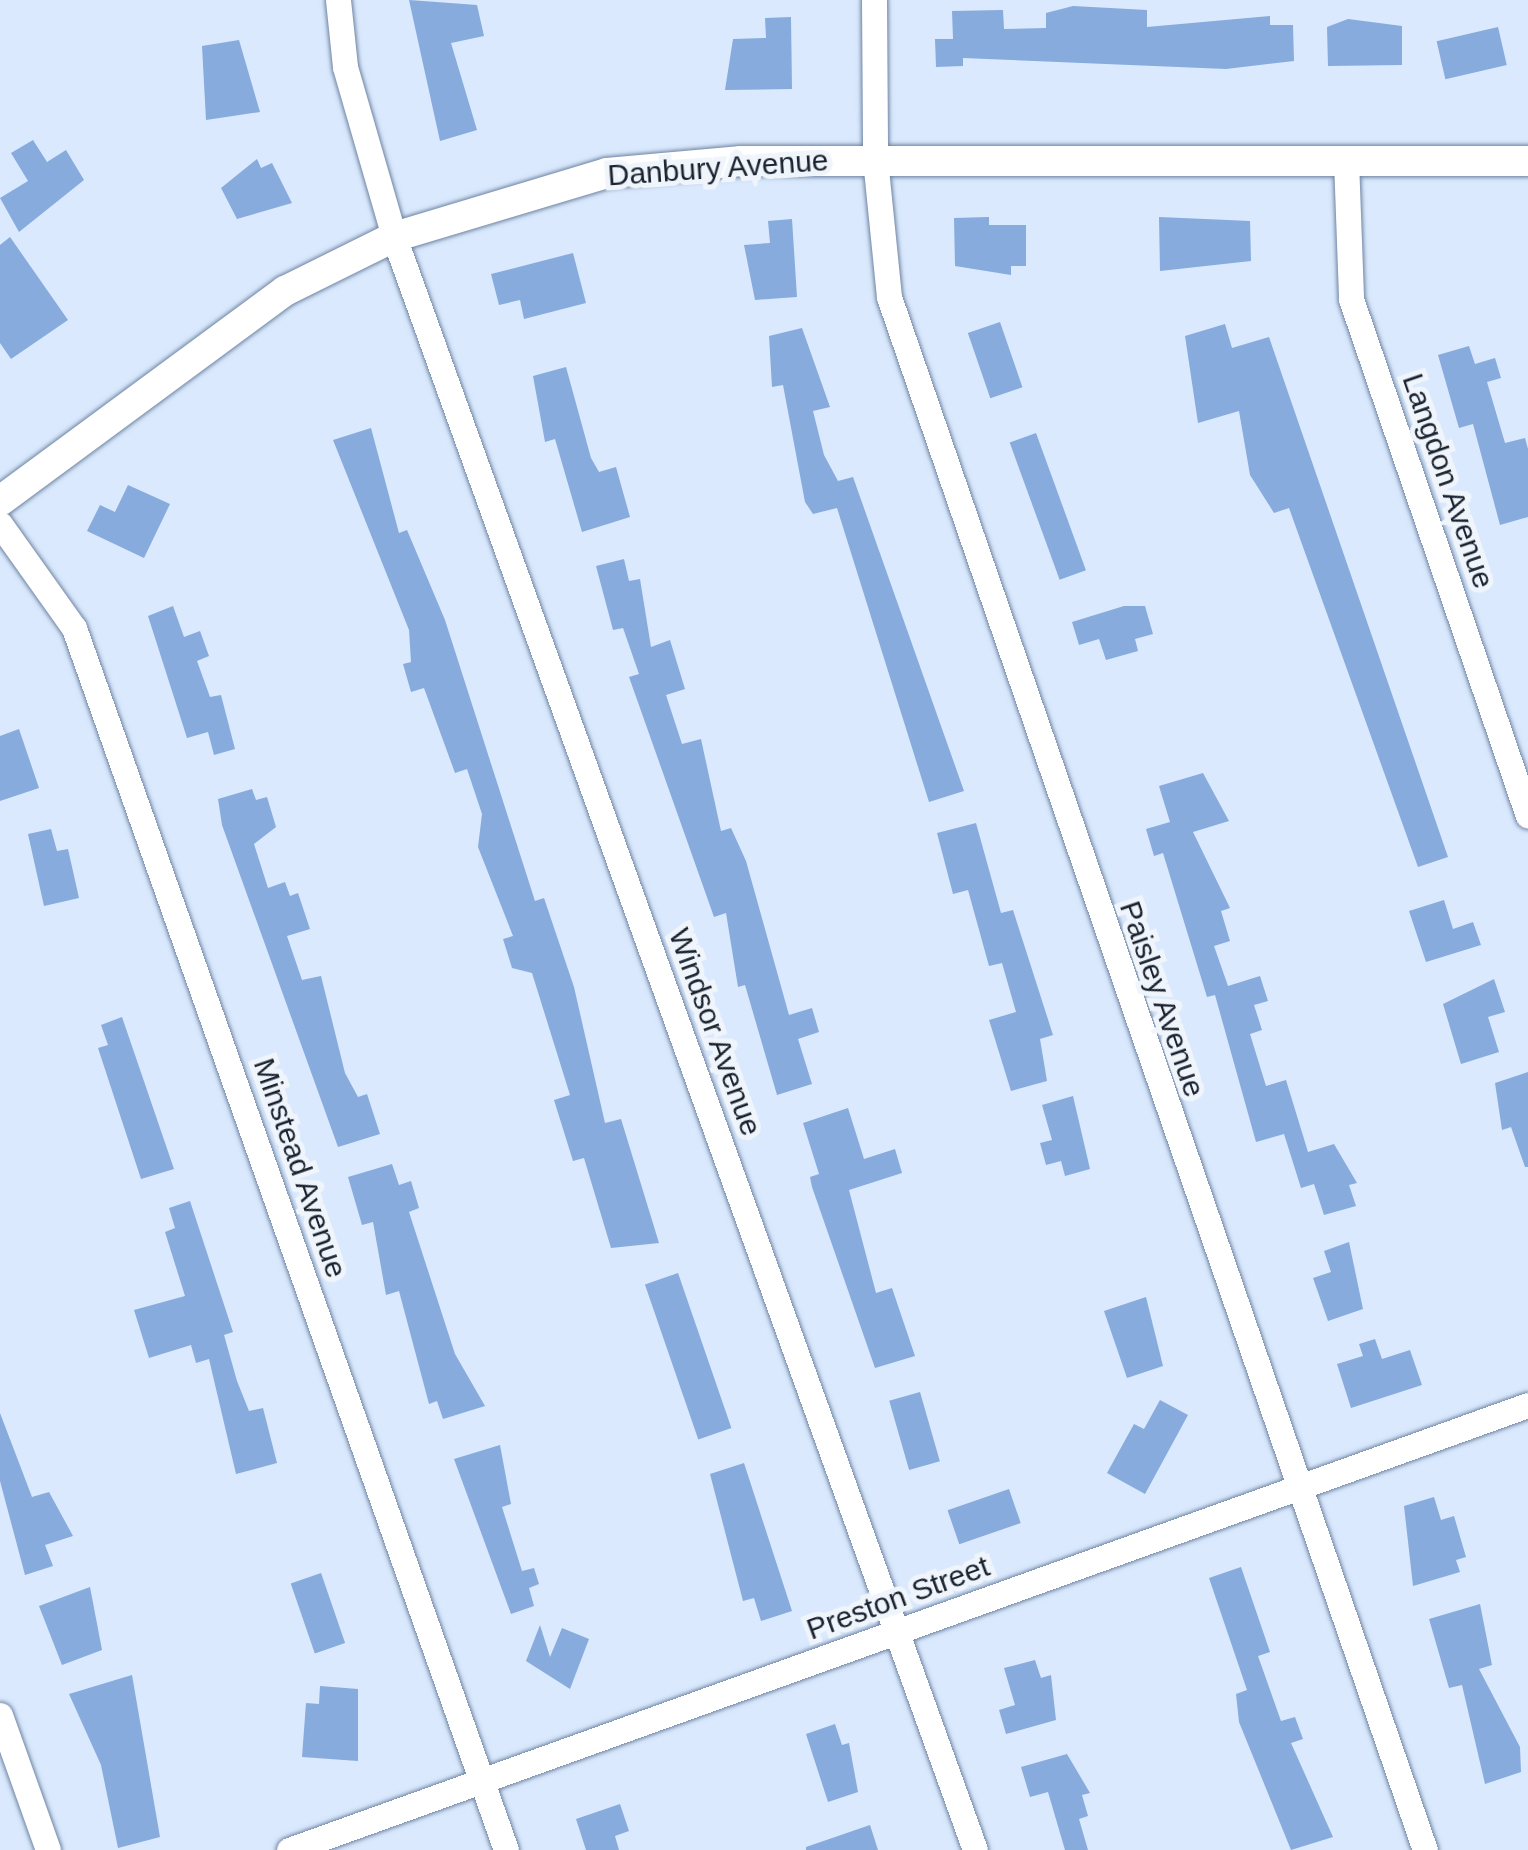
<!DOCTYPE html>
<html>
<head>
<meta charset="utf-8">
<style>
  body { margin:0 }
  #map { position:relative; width:1528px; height:1850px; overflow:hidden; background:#dae9fd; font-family:Arial,sans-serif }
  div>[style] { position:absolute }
  .building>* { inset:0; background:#86abdc; transform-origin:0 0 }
  .roads { filter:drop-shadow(0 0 2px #6e84a3) drop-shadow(0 0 2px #6e84a3) }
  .minor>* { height:25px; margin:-12.5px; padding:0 12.5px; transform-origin:12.5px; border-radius:12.5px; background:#fff }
  .tertiary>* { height:30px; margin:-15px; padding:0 15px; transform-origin:15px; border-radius:15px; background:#fff }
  span { translate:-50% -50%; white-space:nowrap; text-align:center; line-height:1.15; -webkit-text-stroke:10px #f0f5fc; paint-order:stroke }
  .street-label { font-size:30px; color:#19222e }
</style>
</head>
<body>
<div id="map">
  <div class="building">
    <i style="clip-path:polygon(409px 0,477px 5px,484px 36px,451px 43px,477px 130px,440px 141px)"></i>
    <i style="clip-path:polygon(1073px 6px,1147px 10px,1147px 27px,1270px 16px,1270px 25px,1293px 25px,1294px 61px,1226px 69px,963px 58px,963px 66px,936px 67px,935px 39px,953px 39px,952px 11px,1003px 10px,1004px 29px,1046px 28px,1046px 13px)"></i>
    <i style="clip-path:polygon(791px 17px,792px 89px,725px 90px,733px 39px,766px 38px,765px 18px)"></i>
    <i style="clip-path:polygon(1348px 19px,1402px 26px,1402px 65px,1328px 66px,1327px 27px)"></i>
    <i style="left:1498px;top:27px;width:39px;height:63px;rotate:77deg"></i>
    <i style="clip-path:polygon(239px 40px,260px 112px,206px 120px,202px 46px)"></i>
    <i style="clip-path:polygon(33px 140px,47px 162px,66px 150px,84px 180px,19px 232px,0 198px,28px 181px,11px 153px)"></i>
    <i style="clip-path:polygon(257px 159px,261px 168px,272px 163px,292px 203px,237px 219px,221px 188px)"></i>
    <i style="clip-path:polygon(989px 217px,989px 225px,1026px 225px,1026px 266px,1011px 266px,1011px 275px,955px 266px,954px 218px)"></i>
    <i style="clip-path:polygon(1159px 217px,1250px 221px,1251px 261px,1160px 271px)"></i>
    <i style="clip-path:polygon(792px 219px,797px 297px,755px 300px,744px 245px,770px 243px,768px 221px)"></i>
    <i style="clip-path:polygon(10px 237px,68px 320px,11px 359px,0 343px,0 245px)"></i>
    <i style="clip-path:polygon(573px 253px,586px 303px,524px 319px,520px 300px,499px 305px,491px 274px)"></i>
    <i style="left:1000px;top:322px;width:69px;height:34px;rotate:71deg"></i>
    <i style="clip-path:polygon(1225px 324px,1232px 348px,1269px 337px,1448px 857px,1418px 867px,1289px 508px,1274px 513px,1250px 475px,1239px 411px,1198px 423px,1185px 336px)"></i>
    <i style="clip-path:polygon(802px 328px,830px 407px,813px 411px,824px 455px,838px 481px,853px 477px,964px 791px,929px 802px,837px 508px,813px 514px,805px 502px,783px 385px,772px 387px,769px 336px)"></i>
    <i style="clip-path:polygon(1469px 346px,1475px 364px,1495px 358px,1501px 378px,1487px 382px,1505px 443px,1525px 438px,1528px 449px,1528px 517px,1500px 525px,1473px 424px,1459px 428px,1438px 355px)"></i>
    <i style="clip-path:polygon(566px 367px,591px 458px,599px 472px,616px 467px,630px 517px,582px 532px,555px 439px,545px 442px,533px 376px)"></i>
    <i style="clip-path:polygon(371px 428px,399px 533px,407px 530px,445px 620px,535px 901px,544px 898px,574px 987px,605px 1123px,621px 1119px,659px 1243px,611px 1248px,584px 1158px,573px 1161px,554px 1100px,570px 1095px,532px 973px,512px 968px,503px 939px,513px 936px,478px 847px,482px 814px,467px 769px,455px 773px,424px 688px,411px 692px,403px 664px,411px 662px,409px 630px,333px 440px)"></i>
    <i style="left:1036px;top:433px;width:146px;height:28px;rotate:70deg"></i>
    <i style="clip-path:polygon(128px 485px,170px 504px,144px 558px,87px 531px,100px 505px,115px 512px)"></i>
    <i style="clip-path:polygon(624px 559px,629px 581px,640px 579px,651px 647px,670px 640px,685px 689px,666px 695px,682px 744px,701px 739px,721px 831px,731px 828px,746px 861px,789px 1015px,812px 1008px,819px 1032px,798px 1039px,812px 1084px,777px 1095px,745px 985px,738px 987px,726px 913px,714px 917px,629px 677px,639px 674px,623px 628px,613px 630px,596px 566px)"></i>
    <i style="clip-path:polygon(173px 606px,184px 637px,200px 631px,209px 656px,197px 661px,210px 697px,221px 695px,235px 749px,214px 755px,208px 732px,187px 738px,148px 616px)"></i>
    <i style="clip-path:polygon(1124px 606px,1145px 606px,1153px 634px,1135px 639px,1138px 651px,1106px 660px,1099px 639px,1079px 645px,1072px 622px)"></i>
    <i style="clip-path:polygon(19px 729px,39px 788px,0 801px,0 736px)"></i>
    <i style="clip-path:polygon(1203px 773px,1229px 821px,1193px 832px,1230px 908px,1221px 911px,1230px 941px,1214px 946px,1228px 986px,1260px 976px,1268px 1001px,1254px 1005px,1262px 1030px,1250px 1034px,1266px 1086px,1286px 1080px,1308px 1152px,1334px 1144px,1357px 1183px,1349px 1185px,1356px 1206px,1324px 1215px,1314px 1184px,1301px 1188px,1284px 1134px,1256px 1142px,1215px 995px,1207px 997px,1163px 853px,1154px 856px,1146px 829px,1170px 822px,1159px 786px)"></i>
    <i style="clip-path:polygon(252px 789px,256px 800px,267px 797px,276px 827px,254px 844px,268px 888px,285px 882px,290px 896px,298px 893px,310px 929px,287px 936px,302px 980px,321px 976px,345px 1073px,358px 1097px,367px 1094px,380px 1134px,338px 1147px,222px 825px,218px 799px)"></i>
    <i style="clip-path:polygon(976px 823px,1001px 913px,1013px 910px,1053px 1035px,1040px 1039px,1047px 1081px,1011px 1091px,989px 1020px,1016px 1012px,1002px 963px,989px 966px,968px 890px,953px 894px,937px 833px)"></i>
    <i style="clip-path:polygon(51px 829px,57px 851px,68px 849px,79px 898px,44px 906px,28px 834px)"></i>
    <i style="clip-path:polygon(1444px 900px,1453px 929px,1473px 922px,1481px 945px,1426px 962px,1409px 911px)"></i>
    <i style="clip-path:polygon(1494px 979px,1505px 1012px,1488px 1017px,1499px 1052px,1461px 1064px,1443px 1004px)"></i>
    <i style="clip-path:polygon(122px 1017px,174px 1169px,141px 1179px,98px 1048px,108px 1045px,101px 1025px)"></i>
    <i style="clip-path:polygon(1528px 1072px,1528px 1167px,1525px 1167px,1511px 1127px,1502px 1130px,1495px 1083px)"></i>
    <i style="clip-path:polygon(1073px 1096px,1090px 1169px,1065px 1176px,1061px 1161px,1046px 1165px,1040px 1143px,1052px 1140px,1042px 1105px)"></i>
    <i style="clip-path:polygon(848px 1108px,864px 1159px,895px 1149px,902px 1173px,849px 1190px,876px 1293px,892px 1288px,915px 1356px,875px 1368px,812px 1187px,810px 1177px,819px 1174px,803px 1123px)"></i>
    <i style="clip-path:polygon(392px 1164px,399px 1185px,411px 1181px,419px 1208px,409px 1212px,455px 1354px,485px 1406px,443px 1419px,437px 1401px,429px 1404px,399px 1291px,386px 1295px,373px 1222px,362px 1225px,348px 1177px)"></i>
    <i style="clip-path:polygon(190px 1201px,233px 1332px,224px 1335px,237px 1381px,249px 1411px,263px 1408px,277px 1463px,236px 1474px,209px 1359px,196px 1363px,191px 1345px,149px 1358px,134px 1310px,185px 1296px,165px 1232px,175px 1228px,169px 1208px)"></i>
    <i style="clip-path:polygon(1349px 1242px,1363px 1309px,1328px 1321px,1313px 1278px,1331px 1272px,1324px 1251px)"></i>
    <i style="left:678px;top:1273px;width:164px;height:35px;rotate:71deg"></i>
    <i style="clip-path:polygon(1146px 1297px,1163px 1366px,1127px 1378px,1104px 1311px)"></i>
    <i style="clip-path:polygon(1375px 1339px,1382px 1359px,1410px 1350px,1422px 1385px,1351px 1408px,1337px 1364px,1363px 1356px,1359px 1344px)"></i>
    <i style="left:920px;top:1392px;width:72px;height:32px;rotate:74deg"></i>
    <i style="clip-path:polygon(1160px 1400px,1188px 1415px,1145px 1494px,1107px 1473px,1134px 1424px,1144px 1429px)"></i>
    <i style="clip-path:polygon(0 1413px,32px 1497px,49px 1492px,73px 1536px,45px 1545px,53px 1566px,25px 1575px,0 1481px)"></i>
    <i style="clip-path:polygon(500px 1445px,511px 1504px,502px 1507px,522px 1571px,534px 1568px,539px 1584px,529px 1588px,534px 1606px,511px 1614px,454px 1459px)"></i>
    <i style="clip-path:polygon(744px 1463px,792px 1611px,761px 1621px,754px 1598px,743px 1601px,710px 1474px)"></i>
    <i style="left:1009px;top:1489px;width:36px;height:65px;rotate:71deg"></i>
    <i style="clip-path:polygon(1434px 1497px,1441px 1520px,1454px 1516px,1466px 1557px,1456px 1560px,1460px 1572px,1413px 1586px,1404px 1506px)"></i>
    <i style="clip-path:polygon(1241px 1567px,1270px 1652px,1258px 1656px,1281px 1721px,1295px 1717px,1303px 1739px,1291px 1743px,1333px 1837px,1291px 1850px,1239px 1722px,1236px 1694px,1247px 1690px,1209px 1578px)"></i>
    <i style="left:321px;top:1573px;width:74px;height:32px;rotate:71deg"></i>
    <i style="clip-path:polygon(90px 1587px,102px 1650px,62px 1665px,39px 1606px)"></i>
    <i style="clip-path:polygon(1480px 1604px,1492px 1665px,1479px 1669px,1520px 1747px,1521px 1772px,1485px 1784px,1462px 1685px,1449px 1688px,1429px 1619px)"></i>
    <i style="clip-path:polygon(540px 1625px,550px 1657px,562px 1628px,589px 1639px,570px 1689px,526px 1661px)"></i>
    <i style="clip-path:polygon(1035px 1660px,1041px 1678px,1051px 1675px,1056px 1720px,1006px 1734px,999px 1710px,1015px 1705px,1004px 1668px)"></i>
    <i style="clip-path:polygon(132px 1675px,160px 1837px,118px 1848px,101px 1765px,69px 1694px)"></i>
    <i style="clip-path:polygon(320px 1686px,358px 1689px,358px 1761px,302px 1757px,306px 1703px,319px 1704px)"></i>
    <i style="clip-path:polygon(835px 1724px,842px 1745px,849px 1743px,858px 1792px,828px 1802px,806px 1734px)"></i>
    <i style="clip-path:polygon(1067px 1754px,1090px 1793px,1082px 1795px,1088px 1816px,1079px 1819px,1088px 1850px,1065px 1850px,1048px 1792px,1030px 1797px,1021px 1767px)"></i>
    <i style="clip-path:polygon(620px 1804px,629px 1831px,615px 1836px,619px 1850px,586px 1850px,576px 1819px)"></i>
    <i style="clip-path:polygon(870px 1825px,878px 1850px,806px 1850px,806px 1847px)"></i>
  </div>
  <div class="roads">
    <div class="minor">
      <i style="left:338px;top:0;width:67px;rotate:84deg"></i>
      <i style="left:345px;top:67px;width:177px;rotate:73.9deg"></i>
      <i style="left:394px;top:237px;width:1714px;rotate:70.19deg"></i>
      <i style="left:874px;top:0;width:159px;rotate:89.6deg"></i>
      <i style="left:875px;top:159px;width:139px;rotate:84.2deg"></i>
      <i style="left:889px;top:297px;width:1643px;rotate:70.96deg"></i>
      <i style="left:1346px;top:160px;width:139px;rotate:87.9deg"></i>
      <i style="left:1351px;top:299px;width:546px;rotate:71.1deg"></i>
      <i style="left:0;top:524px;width:128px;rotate:54.6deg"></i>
      <i style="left:74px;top:628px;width:1296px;rotate:70.53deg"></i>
      <i style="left:0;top:1715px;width:143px;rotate:70.4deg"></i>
      <i style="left:289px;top:1850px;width:1316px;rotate:-19.76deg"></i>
    </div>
    <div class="tertiary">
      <i style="left:0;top:501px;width:354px;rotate:-36.4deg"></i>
      <i style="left:285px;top:291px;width:122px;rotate:-26.4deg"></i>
      <i style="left:394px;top:237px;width:222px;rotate:-16.7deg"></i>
      <i style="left:607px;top:173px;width:135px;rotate:-5.1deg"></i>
      <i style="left:741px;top:161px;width:787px"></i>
    </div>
  </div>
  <div class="street-label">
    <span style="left:718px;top:168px;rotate:-4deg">Danbury Avenue</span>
    <span style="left:1448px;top:481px;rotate:71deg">Langdon Avenue</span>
    <span style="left:1162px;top:999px;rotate:71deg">Paisley Avenue</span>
    <span style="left:715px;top:1032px;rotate:70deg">Windsor Avenue</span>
    <span style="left:300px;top:1168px;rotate:71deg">Minstead Avenue</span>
    <span style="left:898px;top:1598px;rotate:-20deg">Preston Street</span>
  </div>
</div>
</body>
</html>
